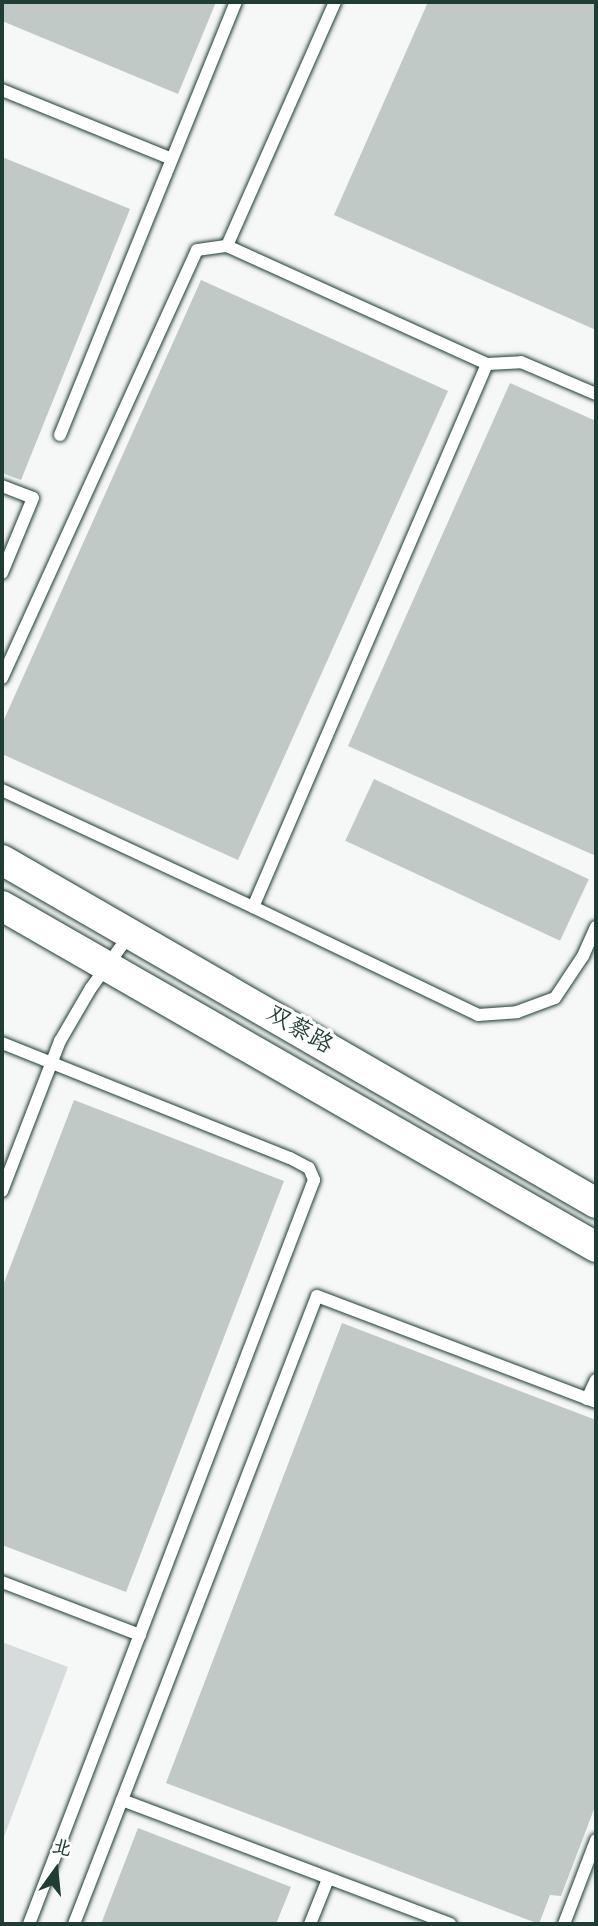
<!DOCTYPE html>
<html>
<head>
<meta charset="utf-8">
<style>
  body { margin:0 }
  #map { position:relative; width:598px; height:1926px; overflow:hidden; background:#f6f7f7; font-family:"Indie Flower","LXGW WenKai TC",sans-serif }
  div>[style] { position:absolute }
  .green>* { inset:0; background:#d6dcdb }
  .building>* { inset:0; background:#c0c9c6; transform-origin:0 0 }
  .roads { filter:drop-shadow(0 0 2px #1f3d34) drop-shadow(0 0 2px #1f3d34) }
  .service>* { height:12px; margin:-6px; padding:0 6px; transform-origin:6px; border-radius:6px; background:#fff }
  .tertiary>* { height:30px; margin:-15px; padding:0 15px; transform-origin:15px; border-radius:15px; background:#fff }
  span { translate:-50% -50%; white-space:nowrap; text-align:center; line-height:1.15; -webkit-text-stroke:7px #fff; paint-order:stroke }
  .street-label { font-size:24px; color:#1f3d34 }
  .frame { position:absolute; inset:0; border:4px solid #1f3d34; pointer-events:none }
  .north { position:absolute; left:21px; top:1835px; width:70px; height:70px; -webkit-text-stroke:5px #fff; paint-order:stroke; rotate:15deg; font-size:19px; font-weight:700; line-height:28px; text-align:center; color:#1f3d34 }
  .north::after { content:''; display:block; margin:auto; width:24px; height:32px; background:#1f3d34; clip-path:polygon(50% 0,100% 100%,50% 72%,0 100%) }
</style>
</head>
<body>
<div id="map">
  <div class="green">
    <i style="clip-path:polygon(2px 1642px,68px 1667px,2px 1842px)"></i>
  </div>
  <div class="building">
    <i style="clip-path:polygon(2px 2px,216px 2px,178px 94px,2px 21px)"></i>
    <i style="clip-path:polygon(428px 2px,596px 2px,596px 330px,334px 215px)"></i>
    <i style="clip-path:polygon(2px 157px,130px 209px,21px 480px,2px 473px)"></i>
    <i style="clip-path:polygon(201px 280px,448px 391px,238px 860px,2px 754px,2px 724px)"></i>
    <i style="clip-path:polygon(510px 383px,596px 421px,596px 856px,348px 746px)"></i>
    <i style="left:374px;top:779px;width:237px;height:68px;rotate:25deg"></i>
    <i style="clip-path:polygon(74px 1100px,284px 1181px,126px 1592px,2px 1545px,2px 1288px)"></i>
    <i style="clip-path:polygon(342px 1323px,596px 1420px,596px 1804px,561px 1896px,550px 1895px,539px 1924px,166px 1783px)"></i>
    <i style="clip-path:polygon(138px 1828px,291px 1887px,276px 1924px,101px 1924px)"></i>
  </div>
  <div class="roads">
    <div class="service">
      <i style="left:335px;top:2px;width:267px;rotate:113.9deg"></i>
      <i style="left:227px;top:246px;width:286px;rotate:24.4deg"></i>
      <i style="left:487px;top:364px;width:591px;rotate:113.31deg"></i>
      <i style="left:253px;top:907px;width:250px;rotate:25.6deg"></i>
      <i style="left:478px;top:1015px;width:39px;rotate:-4deg"></i>
      <i style="left:517px;top:1012px;width:40px;rotate:-20.2deg"></i>
      <i style="left:555px;top:998px;width:50px;rotate:-56.3deg"></i>
      <i style="left:583px;top:956px;width:32px;rotate:-66deg"></i>
      <i style="left:2px;top:90px;width:183px;rotate:22.1deg"></i>
      <i style="left:487px;top:364px;width:34px;rotate:-3deg"></i>
      <i style="left:521px;top:362px;width:82px;rotate:23.1deg"></i>
      <i style="left:60px;top:435px;width:467px;rotate:-67.9deg"></i>
      <i style="left:2px;top:486px;width:33px;rotate:21deg"></i>
      <i style="left:33px;top:498px;width:81px;rotate:112.5deg"></i>
      <i style="left:2px;top:678px;width:470px;rotate:-65.5deg"></i>
      <i style="left:197px;top:250px;width:30px;rotate:-8deg"></i>
      <i style="left:2px;top:790px;width:277px;rotate:25deg"></i>
      <i style="left:2px;top:1043px;width:310px;rotate:21.8deg"></i>
      <i style="left:290px;top:1158px;width:21px;rotate:28deg"></i>
      <i style="left:309px;top:1168px;width:13px;rotate:67deg"></i>
      <i style="left:314px;top:1180px;width:797px;rotate:110.96deg"></i>
      <i style="left:2px;top:1191px;width:161px;rotate:-68.9deg"></i>
      <i style="left:60px;top:1041px;width:61px;rotate:-59.7deg"></i>
      <i style="left:91px;top:988px;width:67px;rotate:-54.2deg"></i>
      <i style="left:587px;top:1399px;width:21px;rotate:-65deg"></i>
      <i style="left:2px;top:1582px;width:148px;rotate:21deg"></i>
      <i style="left:122px;top:1800px;width:351px;rotate:20.7deg"></i>
      <i style="left:74px;top:1924px;width:673px;rotate:-68.85deg"></i>
      <i style="left:317px;top:1296px;width:298px;rotate:20.8deg"></i>
      <i style="left:310px;top:1924px;width:48px;rotate:-68.2deg"></i>
      <i style="left:564px;top:1924px;width:90px;rotate:-69.1deg"></i>
    </div>
    <div class="tertiary">
      <i style="left:2px;top:860px;width:686px;rotate:30deg"></i>
      <i style="left:2px;top:906px;width:685px;rotate:29.86deg"></i>
    </div>
  </div>
  <div class="street-label">
    <span style="left:299px;top:1031px;rotate:30deg">双蔡路</span>
  </div>
  <div class="frame"></div>
  <div class="north">北</div>
</div>
</body>
</html>
